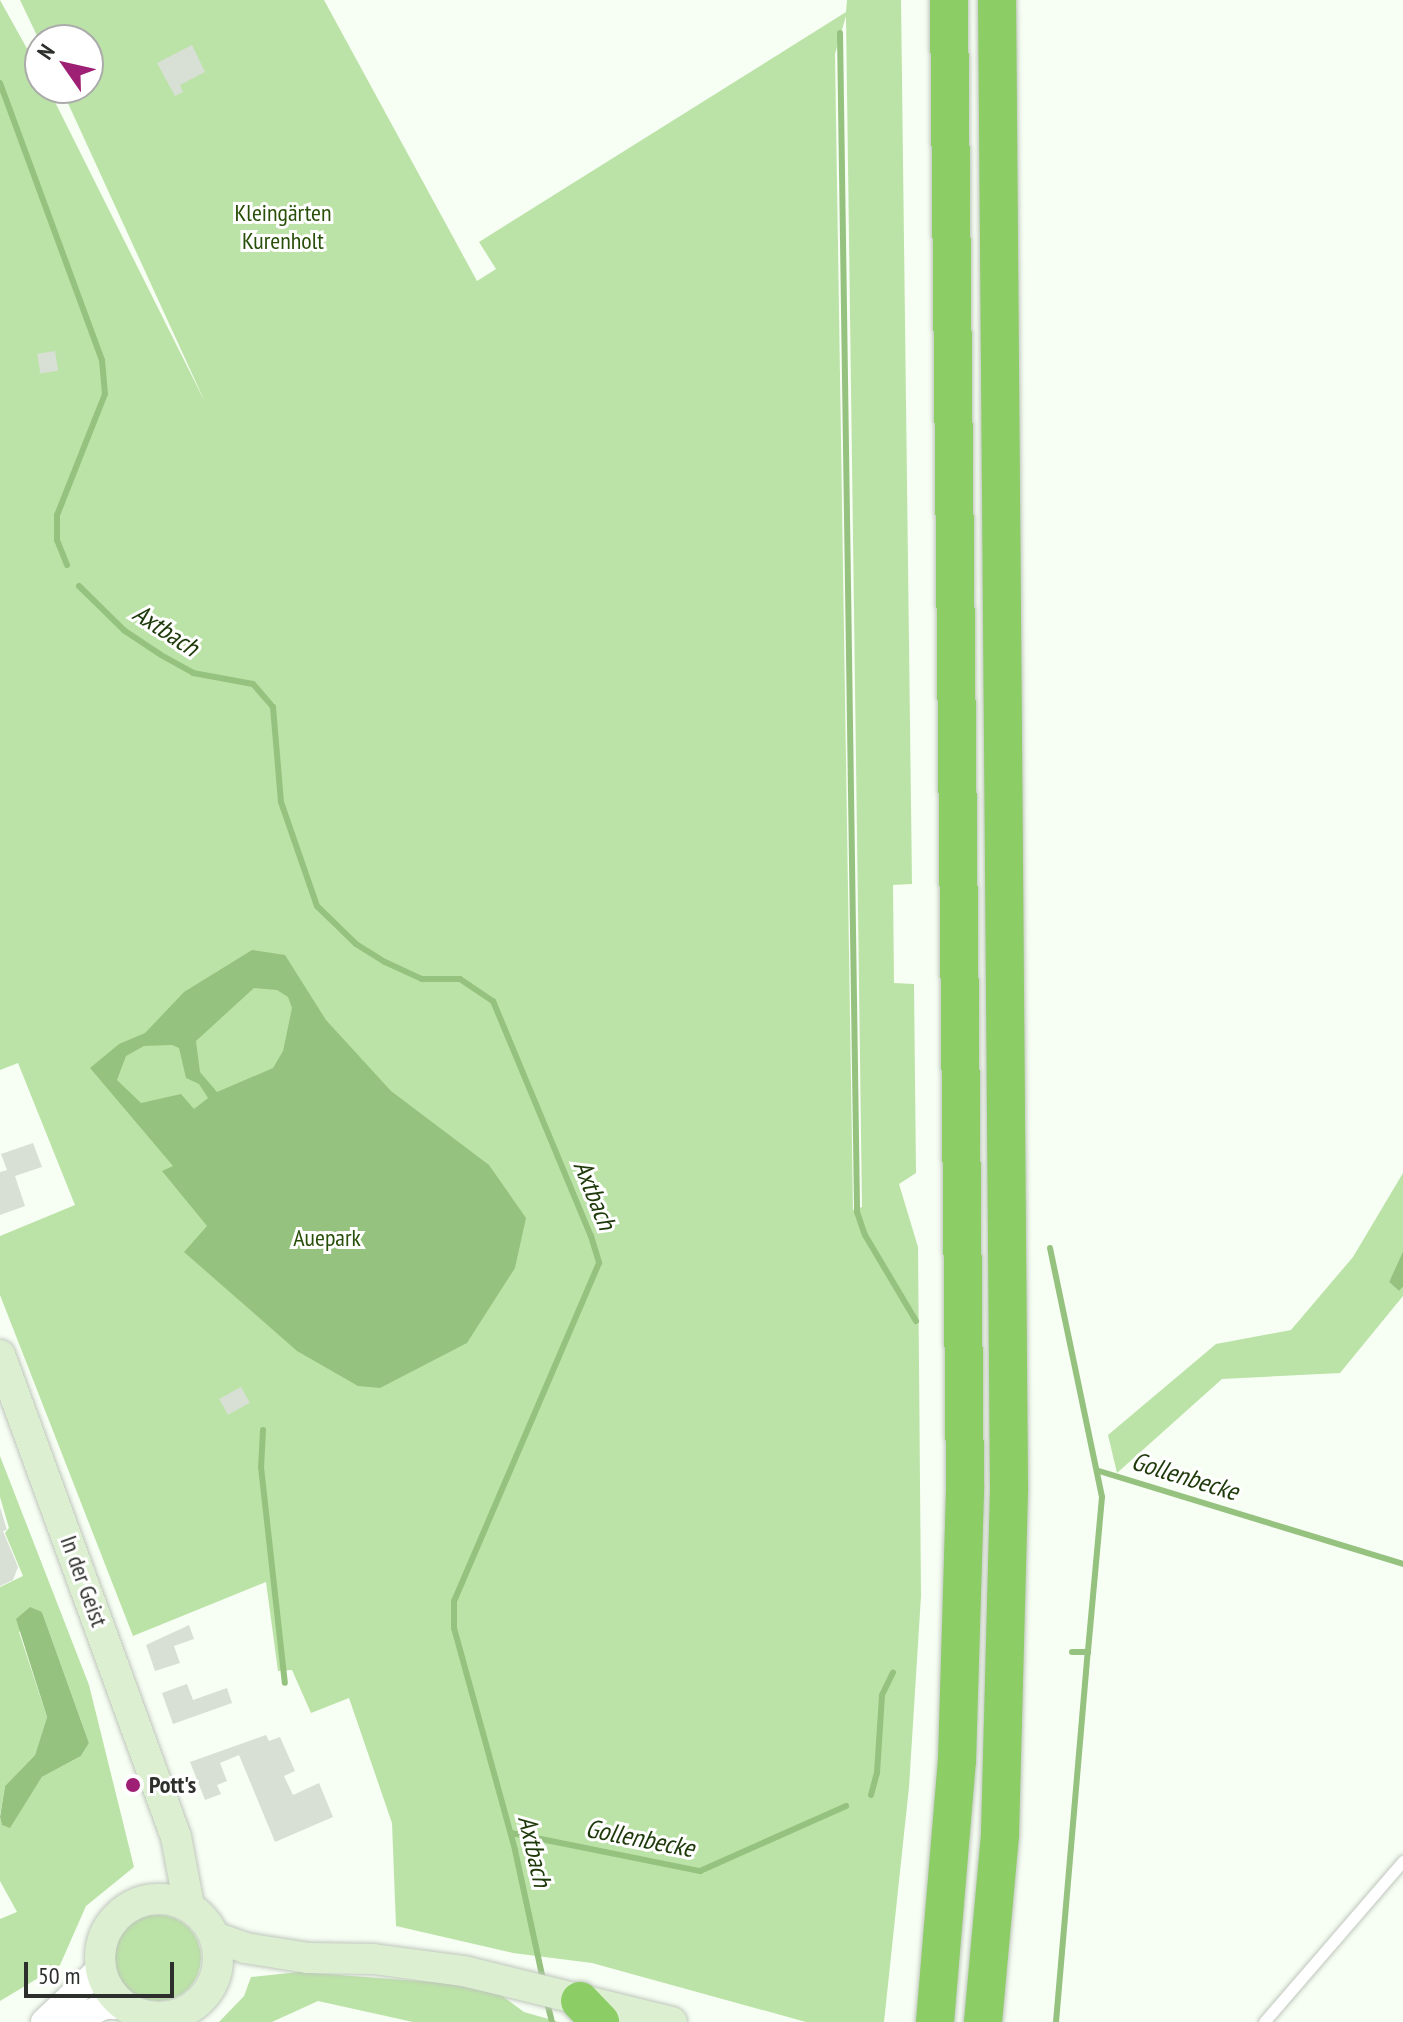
<!DOCTYPE html>
<html>
<head>
<meta charset="utf-8">
<style>
  body { margin:0 }
  #map { position:relative; width:1403px; height:2022px; overflow:hidden; background:#f7fef4; font-family:"PT Sans Narrow",sans-serif }
  div>[style] { position:absolute }
  .green>* { inset:0; background:#bce3a7 }
  .round { border-radius:50% }
  .water>* { inset:0; background:#96c27f }
  .stream>* { height:6px; margin:-3px; padding:0 3px; transform-origin:3px; border-radius:3px; background:#96c27f }
  .building>* { inset:0; background:#d8dfd5; transform-origin:0 0 }
  .roads { filter:drop-shadow(0 0 2px #bfc6bc) drop-shadow(0 0 2px #bfc6bc) }
  .service>* { height:11px; margin:-5.5px; padding:0 5.5px; transform-origin:5.5px; border-radius:5.5px; background:#fff }
  .minor>* { height:22px; margin:-11px; padding:0 11px; transform-origin:11px; border-radius:11px; background:#fff }
  .tertiary>* { height:26px; margin:-13px; padding:0 13px; transform-origin:13px; border-radius:13px; background:#fff }
  .secondary>* { height:30px; margin:-15px; padding:0 15px; transform-origin:15px; border-radius:15px; background:#dcf0d1 }
  .secondary>.ring { margin:-15px; padding:0; box-sizing:content-box; background:none; border:30px solid #dcf0d1; border-radius:50% }
  .motorway>* { height:38px; margin:-19px; padding:0 19px; transform-origin:19px; border-radius:19px; background:#8ccd65 }
  .dots>* { width:22px; height:22px; translate:-50% -50%; box-sizing:border-box; border:4px solid #fff; border-radius:50% }
  span { translate:-50% -50%; white-space:nowrap; text-align:center; line-height:1.15; -webkit-text-stroke:6px #fff; paint-order:stroke }
  .park-label { font-size:24px; color:#284f08 }
  .street-label { font-size:24px; color:#2c2f2b }
  .poi-label { font-size:24px; color:#2c2f2b; font-weight:700 }
  .left { translate:0 -50%; text-align:left }
  .water-label { font-size:26px; color:#1e390a; font-style:italic }
  .north { position:absolute; left:24px; top:24px; width:80px; height:80px; box-sizing:border-box; background:#fff; border:2px solid #abacaa; border-radius:50%; rotate:304deg; font-size:22px; font-weight:700; line-height:32px; text-align:center; color:#2c2f2b }
  .north::after { content:''; display:block; margin:auto; width:28px; height:36px; background:#9e2074; clip-path:polygon(50% 0,100% 100%,50% 72%,0 100%) }
  .scale { position:absolute; left:24px; top:1962px; width:150px; height:36px; box-sizing:border-box; border:4px solid #2c2f2b; border-top:0; padding-left:10px; font-size:24px; line-height:28px; white-space:nowrap; color:#2c2f2b; -webkit-text-stroke:6px #fff; paint-order:stroke }
</style>
</head>
<body>
<div id="map">
  <div class="green">
    <i style="clip-path:polygon(evenodd,0 0,40px 72px,40px 88px,48px 88px,205px 402px,61px 88px,88px 88px,88px 40px,40px 42px,20px 0,324px 0,477px 281px,496px 269px,479px 242px,846px 12px,847px 0,901px 0,912px 884px,893px 885px,894px 983px,914px 984px,916px 1173px,899px 1184px,918px 1247px,921px 1596px,909px 1787px,884px 2022px,806px 2022px,592px 1963px,513px 1953px,396px 1926px,392px 1823px,349px 1698px,311px 1713px,292px 1670px,278px 1671px,266px 1582px,133px 1636px,0 1295px,0 1236px,75px 1205px,18px 1063px,0 1070px,0 0,846px 16px,862px 1207px,853px 1210px,835px 54px,846px 16px)"></i>
    <i style="clip-path:polygon(1403px 1173px,1403px 1251px,1389px 1282px,1399px 1291px,1403px 1287px,1403px 1296px,1340px 1373px,1222px 1379px,1117px 1473px,1108px 1435px,1216px 1344px,1291px 1330px,1353px 1257px)"></i>
    <i style="clip-path:polygon(0 1456px,89px 1685px,134px 1867px,86px 1906px,60px 1965px,0 2001px,0 1919px,17px 1912px,0 1881px,0 1817px,2px 1825px,10px 1827px,42px 1777px,81px 1756px,89px 1743px,42px 1612px,19px 1632px,47px 1717px,35px 1755px,5px 1786px,0 1815px,0 1587px,23px 1576px,5px 1533px,9px 1528px,0 1497px)"></i>
    <i class="round" style="left:115px;top:1915px;width:86px;height:86px"></i>
    <i style="clip-path:polygon(299px 1972px,445px 1983px,501px 1995px,524px 2012px,559px 2022px,413px 2022px,318px 2001px,272px 2022px,219px 2022px,244px 1996px,251px 1977px)"></i>
  </div>
  <div class="water">
    <i style="clip-path:polygon(evenodd,252px 950px,285px 955px,326px 1020px,391px 1091px,489px 1165px,526px 1218px,515px 1268px,467px 1343px,380px 1388px,358px 1386px,297px 1351px,184px 1252px,207px 1226px,162px 1171px,173px 1166px,90px 1068px,119px 1044px,145px 1033px,184px 992px,252px 950px,254px 988px,277px 990px,288px 997px,292px 1008px,283px 1051px,273px 1068px,217px 1092px,200px 1072px,196px 1041px,254px 988px,252px 950px,172px 1045px,179px 1048px,186px 1078px,199px 1084px,208px 1098px,194px 1109px,181px 1094px,141px 1103px,117px 1080px,126px 1056px,144px 1046px,172px 1045px)"></i>
    <i style="clip-path:polygon(1403px 1251px,1403px 1287px,1399px 1291px,1389px 1282px)"></i>
    <i style="clip-path:polygon(30px 1607px,42px 1612px,89px 1743px,81px 1756px,42px 1777px,10px 1828px,2px 1825px,0 1817px,5px 1786px,35px 1755px,47px 1717px,16px 1619px)"></i>
  </div>
  <div class="stream">
    <i style="left:840px;top:33px;width:1179px;rotate:89.17deg"></i>
    <i style="left:857px;top:1212px;width:24px;rotate:71deg"></i>
    <i style="left:865px;top:1235px;width:100px;rotate:59.3deg"></i>
    <i style="left:0;top:83px;width:295px;rotate:69.8deg"></i>
    <i style="left:102px;top:360px;width:34px;rotate:85deg"></i>
    <i style="left:105px;top:394px;width:130px;rotate:111.6deg"></i>
    <i style="left:57px;top:515px;width:25px;rotate:90deg"></i>
    <i style="left:57px;top:540px;width:27px;rotate:68deg"></i>
    <i style="left:79px;top:586px;width:64px;rotate:44.4deg"></i>
    <i style="left:125px;top:631px;width:43px;rotate:33.7deg"></i>
    <i style="left:161px;top:655px;width:37px;rotate:29deg"></i>
    <i style="left:193px;top:673px;width:61px;rotate:10.4deg"></i>
    <i style="left:253px;top:684px;width:30px;rotate:49deg"></i>
    <i style="left:273px;top:707px;width:95px;rotate:85.2deg"></i>
    <i style="left:281px;top:802px;width:110px;rotate:70.9deg"></i>
    <i style="left:317px;top:906px;width:54px;rotate:44.3deg"></i>
    <i style="left:356px;top:944px;width:34px;rotate:32deg"></i>
    <i style="left:385px;top:962px;width:41px;rotate:24.7deg"></i>
    <i style="left:422px;top:979px;width:38px"></i>
    <i style="left:460px;top:979px;width:40px;rotate:34deg"></i>
    <i style="left:493px;top:1001px;width:255px;rotate:67.4deg"></i>
    <i style="left:591px;top:1236px;width:28px;rotate:73deg"></i>
    <i style="left:599px;top:1263px;width:368px;rotate:113.2deg"></i>
    <i style="left:454px;top:1601px;width:27px;rotate:90deg"></i>
    <i style="left:454px;top:1628px;width:230px;rotate:74.6deg"></i>
    <i style="left:515px;top:1850px;width:132px;rotate:77.8deg"></i>
    <i style="left:1050px;top:1248px;width:254px;rotate:78.2deg"></i>
    <i style="left:1102px;top:1497px;width:156px;rotate:95.2deg"></i>
    <i style="left:1088px;top:1652px;width:16px;rotate:180deg"></i>
    <i style="left:263px;top:1430px;width:37px;rotate:93deg"></i>
    <i style="left:261px;top:1467px;width:217px;rotate:83.7deg"></i>
    <i style="left:1099px;top:1471px;width:318px;rotate:17deg"></i>
    <i style="left:871px;top:1795px;width:23px;rotate:-75deg"></i>
    <i style="left:877px;top:1773px;width:78px;rotate:-86.3deg"></i>
    <i style="left:882px;top:1695px;width:25px;rotate:-64deg"></i>
    <i style="left:511px;top:1833px;width:193px;rotate:11.4deg"></i>
    <i style="left:700px;top:1871px;width:160px;rotate:-24deg"></i>
    <i style="left:547px;top:2002px;width:21px;rotate:76deg"></i>
    <i style="left:1056px;top:2022px;width:371px;rotate:-85.1deg"></i>
  </div>
  <div class="building">
    <i style="clip-path:polygon(192px 45px,205px 72px,180px 85px,183px 92px,175px 96px,157px 63px)"></i>
    <i style="left:55px;top:351px;width:20px;height:18px;rotate:81deg"></i>
    <i style="clip-path:polygon(33px 1143px,42px 1167px,15px 1176px,25px 1206px,0 1215px,0 1172px,7px 1170px,1px 1154px)"></i>
    <i style="left:241px;top:1387px;width:18px;height:25px;rotate:61deg"></i>
    <i style="clip-path:polygon(0 1507px,7px 1530px,3px 1531px,18px 1567px,13px 1580px,0 1586px)"></i>
    <i style="clip-path:polygon(189px 1625px,194px 1639px,174px 1646px,180px 1663px,155px 1671px,146px 1645px)"></i>
    <i style="clip-path:polygon(187px 1684px,193px 1700px,227px 1688px,232px 1703px,173px 1724px,162px 1693px)"></i>
    <i style="clip-path:polygon(266px 1735px,269px 1741px,280px 1737px,295px 1771px,284px 1776px,293px 1795px,319px 1783px,333px 1817px,275px 1842px,239px 1755px,220px 1763px,227px 1781px,217px 1785px,221px 1794px,205px 1800px,190px 1762px)"></i>
  </div>
  <div class="roads">
    <div class="service">
      <i style="left:1264px;top:2022px;width:213px;rotate:-49.2deg"></i>
    </div>
    <div class="minor">
      <i style="left:169px;top:2016px;width:6px;rotate:81deg"></i>
    </div>
    <div class="tertiary">
      <i style="left:44px;top:2022px;width:79px;rotate:-43.5deg"></i>
      <i style="left:69px;top:2022px;width:39px;rotate:-24deg"></i>
      <i style="left:105px;top:2006px;width:20px"></i>
    </div>
    <div class="secondary">
      <i style="left:0;top:1355px;width:513px;rotate:69.94deg"></i>
      <i style="left:176px;top:1837px;width:70px;rotate:79.3deg"></i>
      <i class="ring" style="left:100px;top:1899px;width:88px;height:88px"></i>
      <i style="left:215px;top:1937px;width:32px;rotate:20deg"></i>
      <i style="left:245px;top:1948px;width:65px;rotate:8.9deg"></i>
      <i style="left:309px;top:1958px;width:64px;rotate:0.9deg"></i>
      <i style="left:373px;top:1959px;width:92px;rotate:7.5deg"></i>
      <i style="left:464px;top:1971px;width:214px;rotate:13.8deg"></i>
    </div>
    <div class="motorway">
      <i style="left:580px;top:2001px;width:29px;rotate:46deg"></i>
      <i style="left:935px;top:2022px;width:262px;rotate:-85.2deg"></i>
      <i style="left:957px;top:1761px;width:276px;rotate:-88.3deg"></i>
      <i style="left:965px;top:1485px;width:1485px;rotate:-90.62deg"></i>
      <i style="left:983px;top:2022px;width:189px;rotate:-84.8deg"></i>
      <i style="left:1000px;top:1834px;width:346px;rotate:-88.5deg"></i>
      <i style="left:1009px;top:1488px;width:1488px;rotate:-90.46deg"></i>
    </div>
  </div>
  <div class="dots">
    <i style="left:133px;top:1785px;background:#9e2074"></i>
  </div>
  <div class="park-label">
    <span style="left:283px;top:227px">Kleingärten<br>Kurenholt</span>
    <span style="left:327px;top:1238px">Auepark</span>
  </div>
  <div class="street-label">
    <span style="left:84px;top:1581px;rotate:70deg">In der Geist</span>
  </div>
  <div class="poi-label">
    <span class="left" style="left:149px;top:1785px">Pott's</span>
  </div>
  <div class="water-label">
    <span style="left:166px;top:630px;rotate:33deg">Axtbach</span>
    <span style="left:595px;top:1195px;rotate:68deg">Axtbach</span>
    <span style="left:1185px;top:1476px;rotate:17deg">Gollenbecke</span>
    <span style="left:640px;top:1838px;rotate:11deg">Gollenbecke</span>
    <span style="left:535px;top:1851px;rotate:77deg">Axtbach</span>
  </div>
  <div class="north">N</div>
  <div class="scale">50 m</div>
</div>
</body>
</html>
